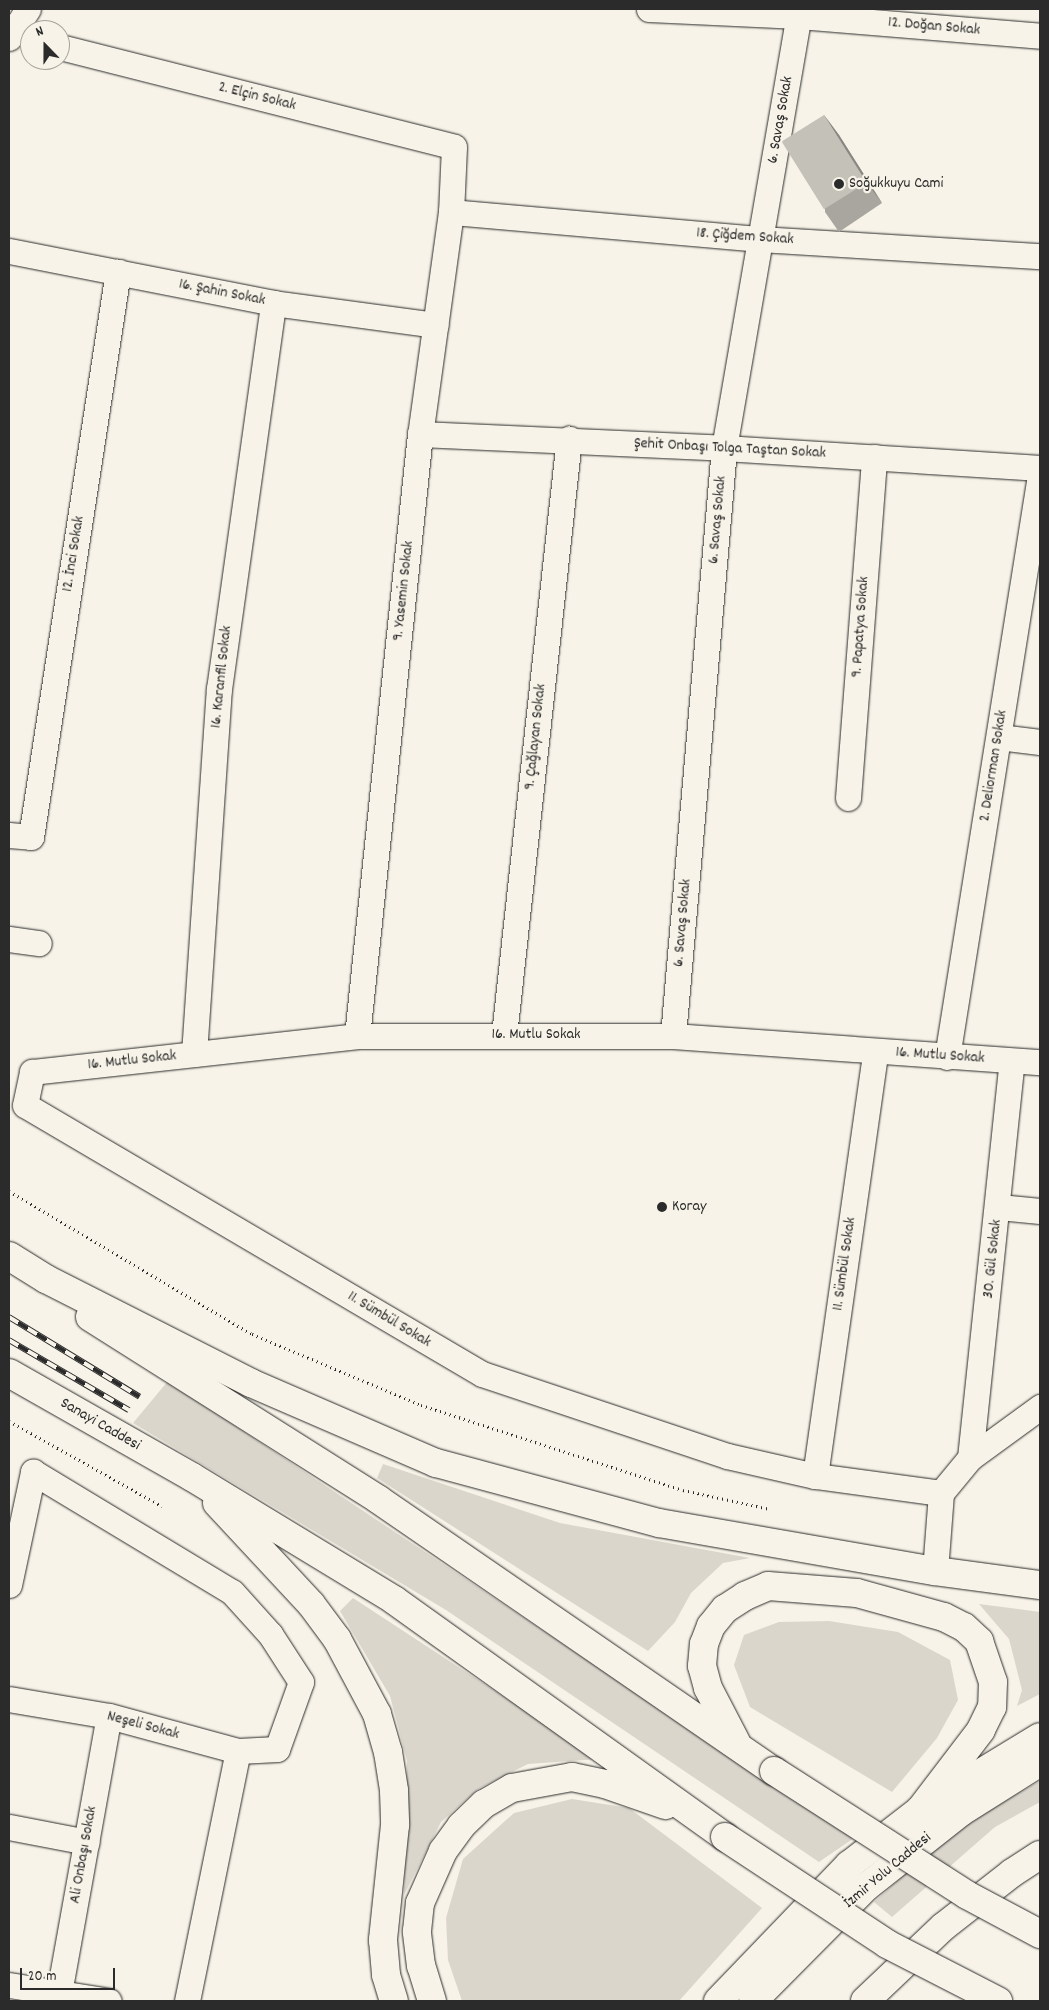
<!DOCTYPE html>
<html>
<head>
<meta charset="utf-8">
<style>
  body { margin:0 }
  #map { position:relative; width:1049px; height:2010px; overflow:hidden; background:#f7f3e8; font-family:Dekko,sans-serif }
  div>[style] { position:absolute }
  .green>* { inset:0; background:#dad6cc }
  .path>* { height:3px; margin-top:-1.5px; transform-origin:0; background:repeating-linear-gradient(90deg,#2b2b2b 0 1px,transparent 0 5px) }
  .roads { filter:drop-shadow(0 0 1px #2b2b2b) drop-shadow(0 0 1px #2b2b2b) }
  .minor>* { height:25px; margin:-12.5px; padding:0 12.5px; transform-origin:12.5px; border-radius:12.5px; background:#f7f3e8 }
  .trunk>* { height:28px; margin:-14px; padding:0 14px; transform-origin:14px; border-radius:14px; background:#f7f3e8 }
  .rail>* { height:5.5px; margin-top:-2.75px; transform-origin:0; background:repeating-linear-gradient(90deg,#f7f3e8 0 11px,#2b2b2b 0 22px); box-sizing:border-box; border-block:1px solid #2b2b2b }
  .bridges { filter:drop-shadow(0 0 1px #2b2b2b) drop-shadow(0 0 1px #2b2b2b) }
  .trunk-bridge>* { height:28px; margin:-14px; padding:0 14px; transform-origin:14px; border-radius:14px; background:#f7f3e8 }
  .wall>* { inset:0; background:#a9a69f }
  .shaded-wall>* { inset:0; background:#898782 }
  .building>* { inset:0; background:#c4c1b9; transform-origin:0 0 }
  .dots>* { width:14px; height:14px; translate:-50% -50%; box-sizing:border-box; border:2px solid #f7f3e8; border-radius:50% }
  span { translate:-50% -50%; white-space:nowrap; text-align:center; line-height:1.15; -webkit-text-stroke:4.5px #f7f3e8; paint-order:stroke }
  .street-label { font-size:16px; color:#2b2b2b }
  .poi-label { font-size:16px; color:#2b2b2b }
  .left { translate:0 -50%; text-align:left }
  .frame { position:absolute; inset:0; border:10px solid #2b2b2b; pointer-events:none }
  .north { position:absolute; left:20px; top:20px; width:50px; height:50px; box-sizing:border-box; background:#f7f3e8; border:1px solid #a5a39c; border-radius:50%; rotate:338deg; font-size:14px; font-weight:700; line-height:20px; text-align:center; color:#2b2b2b }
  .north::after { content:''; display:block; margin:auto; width:18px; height:22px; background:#2b2b2b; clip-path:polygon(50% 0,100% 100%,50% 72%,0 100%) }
  .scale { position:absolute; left:20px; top:1968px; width:95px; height:22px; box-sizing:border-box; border:2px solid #2b2b2b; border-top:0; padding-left:6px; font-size:15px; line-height:18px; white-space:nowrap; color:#2b2b2b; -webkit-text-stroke:4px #f7f3e8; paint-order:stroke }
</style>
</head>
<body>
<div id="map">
  <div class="green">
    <i style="clip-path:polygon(168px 1381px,703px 1737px,854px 1838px,819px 1862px,446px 1610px,133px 1423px)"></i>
    <i style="clip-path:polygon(383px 1464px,560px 1523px,750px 1558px,723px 1563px,691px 1593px,675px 1622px,648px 1651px,377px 1478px)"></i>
    <i style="clip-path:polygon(353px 1598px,599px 1759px,528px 1764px,478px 1789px,441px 1822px,404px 1895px,407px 1761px,390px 1696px,340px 1611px)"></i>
    <i style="clip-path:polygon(979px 1604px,1040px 1612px,1040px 1694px,1017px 1706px,1022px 1690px,1009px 1639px)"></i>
    <i style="clip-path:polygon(829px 1621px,898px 1632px,950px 1660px,958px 1700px,937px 1738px,892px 1792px,750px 1707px,734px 1665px,744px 1635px,779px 1622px)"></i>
    <i style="clip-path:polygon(1040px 1781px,1040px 1802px,995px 1827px,892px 1917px,874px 1902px,957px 1827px)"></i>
    <i style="clip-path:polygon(572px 1799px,629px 1808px,762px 1908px,679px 2001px,462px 2001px,448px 1960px,446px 1918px,463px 1859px,514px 1813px)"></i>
  </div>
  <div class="path">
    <i style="left:9px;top:1191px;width:282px;rotate:30.5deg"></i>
    <i style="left:252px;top:1334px;width:183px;rotate:22.8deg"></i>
    <i style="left:421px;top:1405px;width:275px;rotate:18deg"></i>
    <i style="left:683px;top:1490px;width:89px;rotate:12.3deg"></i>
    <i style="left:9px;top:1421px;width:175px;rotate:29.1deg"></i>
  </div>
  <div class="roads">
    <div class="minor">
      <i style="left:649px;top:9px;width:150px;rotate:2.7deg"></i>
      <i style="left:799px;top:16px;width:242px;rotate:4.7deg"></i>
      <i style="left:9px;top:38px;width:35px;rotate:-57deg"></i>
      <i style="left:60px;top:47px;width:406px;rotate:14.2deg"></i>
      <i style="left:454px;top:147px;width:65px;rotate:92.6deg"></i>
      <i style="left:451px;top:212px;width:224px;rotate:97.9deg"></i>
      <i style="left:420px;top:434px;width:605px;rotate:95.97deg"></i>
      <i style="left:451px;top:212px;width:310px;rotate:5deg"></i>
      <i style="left:760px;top:239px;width:281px;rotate:3.5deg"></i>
      <i style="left:9px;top:251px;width:269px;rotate:11.1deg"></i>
      <i style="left:273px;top:303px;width:164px;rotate:7.7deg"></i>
      <i style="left:420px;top:434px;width:304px;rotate:2.6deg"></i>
      <i style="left:724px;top:448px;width:317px;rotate:3.6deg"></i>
      <i style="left:999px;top:737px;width:41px;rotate:7deg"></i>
      <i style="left:848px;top:798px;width:342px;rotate:-85.6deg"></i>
      <i style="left:9px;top:835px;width:22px;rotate:5deg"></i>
      <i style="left:31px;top:837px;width:572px;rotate:-81.25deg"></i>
      <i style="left:9px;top:939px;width:30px;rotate:8deg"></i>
      <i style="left:504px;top:1035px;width:600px;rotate:-83.78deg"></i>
      <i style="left:673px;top:1036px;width:590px;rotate:-85.04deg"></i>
      <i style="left:724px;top:448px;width:446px;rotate:-80.2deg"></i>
      <i style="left:194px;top:1054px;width:366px;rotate:-86.1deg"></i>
      <i style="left:219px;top:689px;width:390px;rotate:-82deg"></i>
      <i style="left:947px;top:1057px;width:589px;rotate:-80.92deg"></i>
      <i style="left:999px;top:1207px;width:41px;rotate:5.6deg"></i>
      <i style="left:970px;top:1458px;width:399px;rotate:-84deg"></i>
      <i style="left:815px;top:1476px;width:428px;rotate:-81.9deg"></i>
      <i style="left:941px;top:1493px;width:127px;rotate:-172.3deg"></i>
      <i style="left:815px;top:1476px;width:90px;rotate:-167.2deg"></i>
      <i style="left:727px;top:1456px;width:258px;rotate:-161.5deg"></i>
      <i style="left:482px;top:1374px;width:530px;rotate:-149.52deg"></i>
      <i style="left:25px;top:1105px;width:34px;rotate:-78deg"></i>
      <i style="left:32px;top:1072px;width:327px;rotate:-6.3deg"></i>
      <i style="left:357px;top:1036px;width:316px"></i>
      <i style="left:673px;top:1036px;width:368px;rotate:4.1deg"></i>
      <i style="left:935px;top:1571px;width:78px;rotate:-85.6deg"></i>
      <i style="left:941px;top:1493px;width:45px;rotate:-50.4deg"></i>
      <i style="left:970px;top:1458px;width:87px;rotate:-36.1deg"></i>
      <i style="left:9px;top:1585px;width:116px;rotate:-78deg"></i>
      <i style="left:33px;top:1472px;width:232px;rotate:31.1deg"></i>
      <i style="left:232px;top:1592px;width:57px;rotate:47.9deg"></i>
      <i style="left:270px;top:1634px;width:57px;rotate:57.1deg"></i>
      <i style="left:301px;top:1682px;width:71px;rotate:109.7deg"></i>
      <i style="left:277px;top:1749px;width:39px;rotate:177deg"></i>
      <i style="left:238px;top:1751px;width:134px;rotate:-164.8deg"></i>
      <i style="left:109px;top:1716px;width:101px;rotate:-170.4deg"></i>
      <i style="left:9px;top:1827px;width:79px;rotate:10.9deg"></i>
      <i style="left:9px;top:1985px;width:101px;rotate:9.1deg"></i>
      <i style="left:59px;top:1993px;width:281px;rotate:-79.8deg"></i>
      <i style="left:187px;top:2001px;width:255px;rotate:-78.5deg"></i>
    </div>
    <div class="trunk">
      <i style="left:9px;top:1256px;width:44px;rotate:31.9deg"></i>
      <i style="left:46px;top:1279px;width:230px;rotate:26.9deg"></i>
      <i style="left:251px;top:1383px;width:202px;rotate:23.4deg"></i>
      <i style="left:436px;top:1463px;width:231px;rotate:15.1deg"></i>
      <i style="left:659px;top:1523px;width:280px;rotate:9.9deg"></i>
      <i style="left:935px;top:1571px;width:106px;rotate:7.6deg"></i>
      <i style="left:90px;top:1317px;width:342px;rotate:32.3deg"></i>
      <i style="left:379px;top:1500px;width:479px;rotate:34.5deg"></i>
      <i style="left:9px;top:1373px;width:210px;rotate:29.6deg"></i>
      <i style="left:192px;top:1477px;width:237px;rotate:31.3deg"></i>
      <i style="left:394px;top:1600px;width:407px;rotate:35.6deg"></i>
      <i style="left:217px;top:1503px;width:138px;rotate:47.1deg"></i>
      <i style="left:311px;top:1604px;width:44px;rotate:53.4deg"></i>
      <i style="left:337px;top:1639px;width:85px;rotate:61.9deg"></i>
      <i style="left:377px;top:1714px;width:40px;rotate:74deg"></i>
      <i style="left:388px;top:1752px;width:39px;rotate:81deg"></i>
      <i style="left:394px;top:1791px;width:34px;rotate:88deg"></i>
      <i style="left:395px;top:1825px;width:116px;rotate:96deg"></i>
      <i style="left:383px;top:1940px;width:35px;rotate:85deg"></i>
      <i style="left:386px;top:1975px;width:27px;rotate:73deg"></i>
      <i style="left:736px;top:1742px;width:61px;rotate:-117.4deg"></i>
      <i style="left:708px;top:1688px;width:23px;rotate:-105deg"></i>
      <i style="left:702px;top:1666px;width:22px;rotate:-85deg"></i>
      <i style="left:704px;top:1644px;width:19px;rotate:-69deg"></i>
      <i style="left:711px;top:1626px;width:22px;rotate:-51deg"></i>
      <i style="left:725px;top:1609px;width:24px;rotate:-33deg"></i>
      <i style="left:745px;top:1596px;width:25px;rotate:-23deg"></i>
      <i style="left:768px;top:1586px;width:89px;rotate:4.5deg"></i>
      <i style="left:857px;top:1593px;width:90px;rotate:15.4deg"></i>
      <i style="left:944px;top:1617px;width:22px;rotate:27deg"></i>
      <i style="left:964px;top:1627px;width:21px;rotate:43deg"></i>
      <i style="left:979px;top:1641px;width:43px;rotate:71.1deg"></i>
      <i style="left:993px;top:1682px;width:25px;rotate:92deg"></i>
      <i style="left:992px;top:1707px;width:25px;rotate:116deg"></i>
      <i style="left:981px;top:1730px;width:101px;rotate:127.3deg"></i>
      <i style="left:432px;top:2001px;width:37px;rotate:-107deg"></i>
      <i style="left:421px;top:1966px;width:35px;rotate:-97deg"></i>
      <i style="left:417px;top:1931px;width:28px;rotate:-84deg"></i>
      <i style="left:420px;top:1903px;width:57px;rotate:-66.1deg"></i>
      <i style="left:443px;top:1851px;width:31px;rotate:-54deg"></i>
      <i style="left:461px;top:1826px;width:32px;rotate:-44deg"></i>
      <i style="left:484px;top:1804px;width:32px;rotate:-30deg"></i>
      <i style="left:512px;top:1788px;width:61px;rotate:-10.4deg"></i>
      <i style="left:572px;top:1777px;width:34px;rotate:12deg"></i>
      <i style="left:605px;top:1784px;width:64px;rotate:19.3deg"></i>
      <i style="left:718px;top:2001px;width:189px;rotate:-46.1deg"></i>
      <i style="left:849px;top:1865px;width:90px;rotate:-37.8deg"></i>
      <i style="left:920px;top:1810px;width:140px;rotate:-31.3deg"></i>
      <i style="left:753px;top:2001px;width:161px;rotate:-45.3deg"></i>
      <i style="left:866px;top:1887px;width:121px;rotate:-38.3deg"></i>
      <i style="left:961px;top:1812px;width:93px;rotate:-32.3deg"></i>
      <i style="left:865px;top:2001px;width:108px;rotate:-43.5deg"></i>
      <i style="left:943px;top:1927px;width:88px;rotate:-38deg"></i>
      <i style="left:1012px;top:1873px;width:33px;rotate:-33deg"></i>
    </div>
  </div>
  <div class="rail">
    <i style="left:9px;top:1317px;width:153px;rotate:31.4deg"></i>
    <i style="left:9px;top:1340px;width:139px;rotate:30.3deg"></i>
  </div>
  <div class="bridges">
    <div class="trunk-bridge">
      <i style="left:774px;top:1771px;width:229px;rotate:32.7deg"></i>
      <i style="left:967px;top:1895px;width:83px;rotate:28.1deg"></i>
      <i style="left:725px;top:1837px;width:194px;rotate:33.4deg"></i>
      <i style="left:887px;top:1944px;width:125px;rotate:27.2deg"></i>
    </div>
  </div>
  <div class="wall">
    <i style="clip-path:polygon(824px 115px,839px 135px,882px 203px,839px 232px,825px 212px)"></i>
  </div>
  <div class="shaded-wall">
    <i style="clip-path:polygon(824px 115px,839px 135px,882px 203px,867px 183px)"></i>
  </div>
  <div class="building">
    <i style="left:824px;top:115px;width:80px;height:50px;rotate:58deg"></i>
  </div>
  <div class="dots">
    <i style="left:839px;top:184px;background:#2b2b2b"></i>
    <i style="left:662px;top:1207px;background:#2b2b2b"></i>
  </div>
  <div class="street-label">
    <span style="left:934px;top:27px;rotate:5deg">12. Doğan Sokak</span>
    <span style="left:257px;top:97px;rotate:14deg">2. Elçin Sokak</span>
    <span style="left:781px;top:120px;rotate:-80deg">6. Savaş Sokak</span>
    <span style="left:745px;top:237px;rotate:4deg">18. Çiğdem Sokak</span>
    <span style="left:222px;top:293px;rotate:11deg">16. Şahin Sokak</span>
    <span style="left:730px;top:449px;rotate:3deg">Şehit Onbaşı Tolga Taştan Sokak</span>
    <span style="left:718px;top:520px;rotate:-85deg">6. Savaş Sokak</span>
    <span style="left:74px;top:554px;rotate:-81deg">12. İnci Sokak</span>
    <span style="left:404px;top:591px;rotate:-84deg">9. Yasemin Sokak</span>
    <span style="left:861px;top:627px;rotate:-86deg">9. Papatya Sokak</span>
    <span style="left:222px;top:677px;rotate:-84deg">16. Karanfil Sokak</span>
    <span style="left:536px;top:737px;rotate:-84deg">9. Çağlayan Sokak</span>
    <span style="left:994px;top:766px;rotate:-81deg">2. Deliorman Sokak</span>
    <span style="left:683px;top:923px;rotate:-85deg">6. Savaş Sokak</span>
    <span style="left:536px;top:1035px">16. Mutlu Sokak</span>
    <span style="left:940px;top:1056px;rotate:4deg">16. Mutlu Sokak</span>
    <span style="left:132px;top:1061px;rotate:-6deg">16. Mutlu Sokak</span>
    <span style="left:993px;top:1259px;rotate:-84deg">30. Gül Sokak</span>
    <span style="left:845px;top:1264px;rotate:-82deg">11. Sümbül Sokak</span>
    <span style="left:389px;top:1320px;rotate:31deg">11. Sümbül Sokak</span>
    <span style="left:100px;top:1425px;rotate:30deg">Sanayi Caddesi</span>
    <span style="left:143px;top:1726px;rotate:15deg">Neşeli Sokak</span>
    <span style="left:84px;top:1855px;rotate:-80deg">Ali Onbaşı Sokak</span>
    <span style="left:888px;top:1871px;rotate:-40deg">İzmir Yolu Caddesi</span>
  </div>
  <div class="poi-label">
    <span class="left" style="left:849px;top:184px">Soğukkuyu Cami</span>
    <span class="left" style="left:672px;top:1207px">Koray</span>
  </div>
  <div class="frame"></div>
  <div class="north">N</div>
  <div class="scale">20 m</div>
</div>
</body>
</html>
